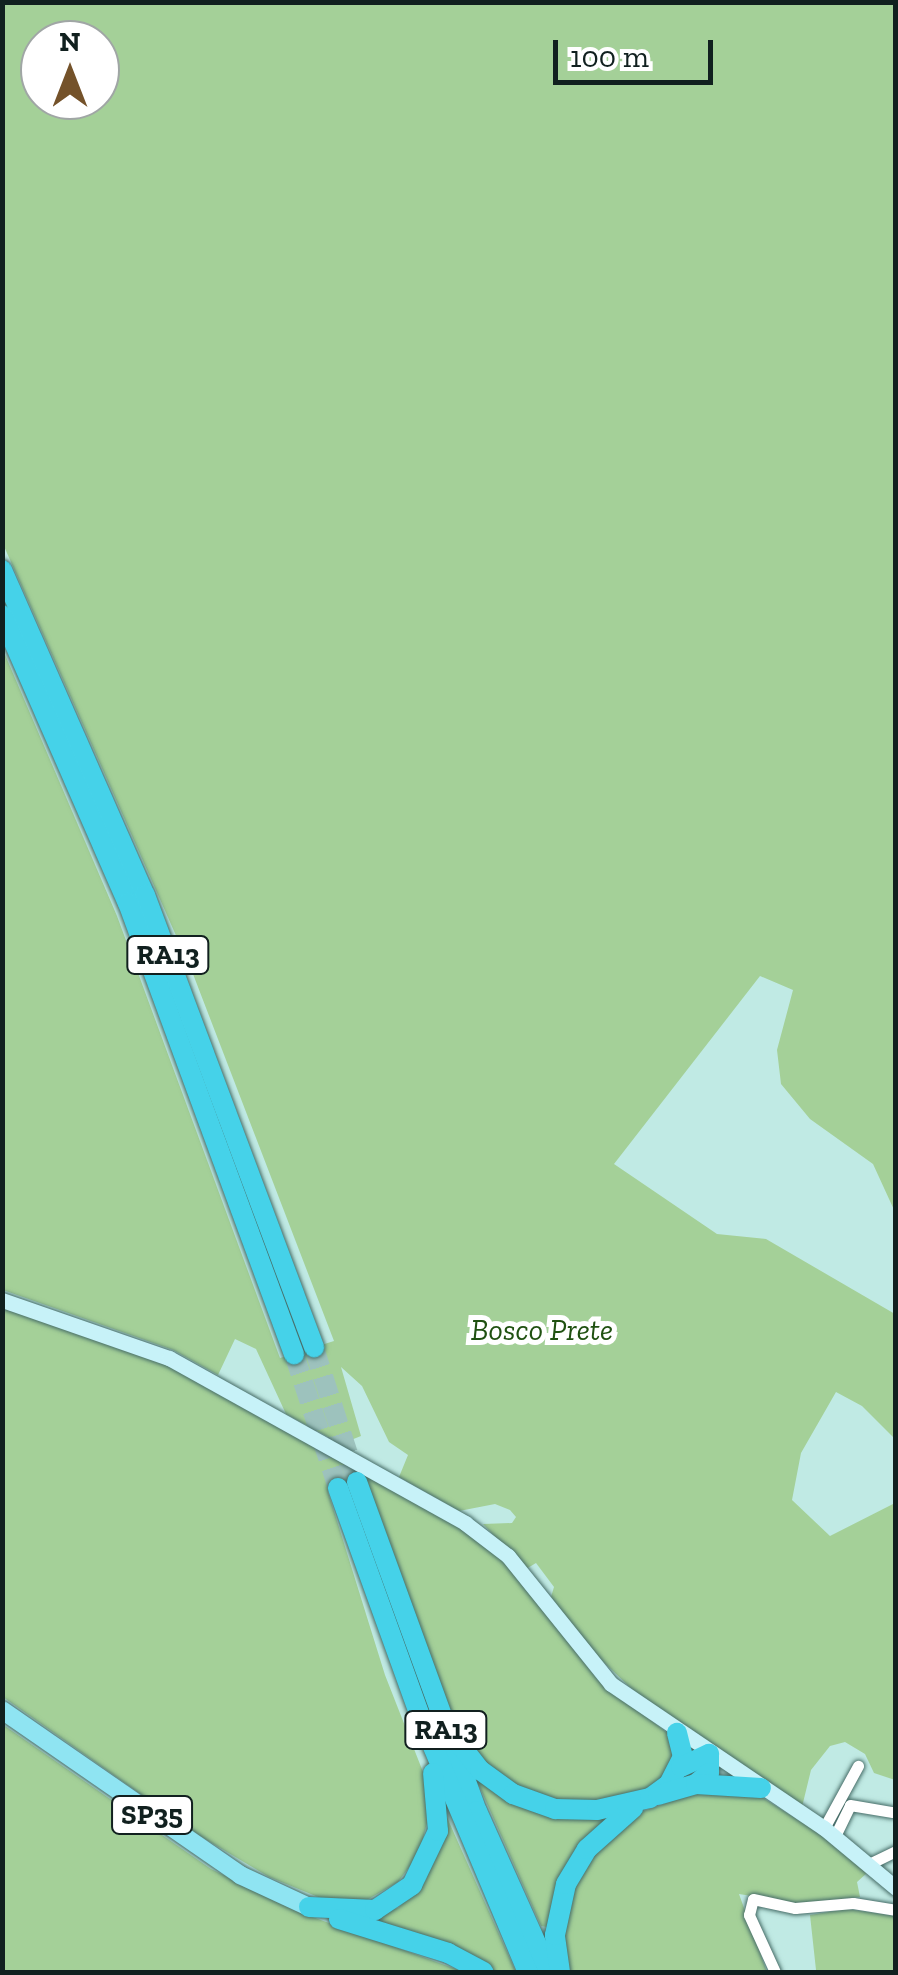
<!DOCTYPE html>
<html>
<head>
<meta charset="utf-8">
<style>
  body { margin:0 }
  #map { position:relative; width:898px; height:1975px; overflow:hidden; background:#c0eae4; font-family:"Zilla Slab",serif }
  div>[style] { position:absolute }
  .green>* { inset:0; background:#a4d098 }
  .highway-tunnel>* { height:20px; margin-top:-10px; transform-origin:0; background:repeating-linear-gradient(90deg,#9dc2bd 0 20px,transparent 0 30px) }
  .roads { filter:drop-shadow(0 0 2px #466c67) drop-shadow(0 0 2px #466c67) }
  .street>* { height:11px; margin:-5.5px; padding:0 5.5px; transform-origin:5.5px; border-radius:5.5px; background:#fff }
  .secondary>* { height:15px; margin:-7.5px; padding:0 7.5px; transform-origin:7.5px; border-radius:7.5px; background:#c7f2f8 }
  .primary>* { height:18px; margin:-9px; padding:0 9px; transform-origin:9px; border-radius:9px; background:#8fe4f2 }
  .highway>* { height:20px; margin:-10px; padding:0 10px; transform-origin:10px; border-radius:10px; background:#45d2e9 }
  span { translate:-50% -50%; white-space:nowrap; text-align:center; line-height:1.15; -webkit-text-stroke:10px #fff; paint-order:stroke }
  .shield-label span { padding:2px 8px; background:#fff; border:2px solid; border-radius:8px; -webkit-text-stroke-width:0 }
  .shield-label { font-size:28px; color:#11201f; font-weight:700 }
  .park-label { font-size:30px; color:#205111; font-style:italic }
  .frame { position:absolute; inset:0; border:5px solid #11201f; pointer-events:none }
  .north { position:absolute; left:20px; top:20px; width:100px; height:100px; box-sizing:border-box; background:#fff; border:2px solid #a0a6a5; border-radius:50%; rotate:0deg; font-size:28px; font-weight:700; line-height:40px; text-align:center; color:#11201f }
  .north::after { content:''; display:block; margin:auto; width:35px; height:45px; background:#74522a; clip-path:polygon(50% 0,100% 100%,50% 72%,0 100%) }
  .scale { position:absolute; left:553px; top:40px; width:160px; height:45px; box-sizing:border-box; border:5px solid #11201f; border-top:0; padding-left:12px; font-size:30px; line-height:35px; white-space:nowrap; color:#11201f; -webkit-text-stroke:8px #fff; paint-order:stroke }
</style>
</head>
<body>
<div id="map">
  <div class="green">
    <i style="clip-path:polygon(evenodd,3px 3px,895px 3px,895px 1212px,873px 1164px,810px 1119px,781px 1084px,777px 1050px,793px 990px,760px 976px,614px 1164px,717px 1234px,766px 1239px,895px 1314px,895px 1439px,862px 1406px,836px 1392px,801px 1453px,792px 1500px,830px 1536px,895px 1503px,895px 1780px,874px 1773px,865px 1754px,845px 1742px,830px 1746px,811px 1770px,802px 1807px,634px 1691px,593px 1652px,551px 1597px,554px 1587px,536px 1563px,526px 1569px,483px 1524px,512px 1523px,516px 1517px,510px 1510px,495px 1504px,459px 1511px,399px 1477px,408px 1455px,389px 1442px,362px 1386px,341px 1367px,361px 1436px,341px 1444px,286px 1414px,256px 1349px,235px 1339px,218px 1375px,173px 1350px,3px 1290px,3px 650px,117px 916px,280px 1358px,334px 1341px,193px 974px,3px 544px,3px 3px,40px 40px,100px 40px,100px 100px,40px 100px,40px 40px)"></i>
    <i style="clip-path:polygon(3px 1307px,155px 1358px,460px 1526px,498px 1554px,597px 1679px,670px 1735px,675px 1750px,670px 1772px,643px 1792px,581px 1805px,528px 1794px,485px 1767px,453px 1719px,364px 1480px,328px 1492px,385px 1675px,425px 1777px,427px 1823px,419px 1854px,398px 1882px,365px 1901px,333px 1903px,269px 1877px,200px 1836px,3px 1697px)"></i>
    <i style="clip-path:polygon(2px 1724px,211px 1869px,307px 1915px,464px 1972px,3px 1972px)"></i>
    <i style="clip-path:polygon(477px 1781px,608px 1817px,548px 1927px,541px 1926px)"></i>
    <i style="clip-path:polygon(701px 1791px,757px 1794px,820px 1834px,867px 1873px,857px 1882px,860px 1897px,801px 1904px,739px 1894px,767px 1972px,566px 1972px,562px 1929px,580px 1869px,638px 1813px)"></i>
    <i style="clip-path:polygon(445px 1813px,516px 1972px,499px 1972px,361px 1918px,398px 1908px,426px 1880px)"></i>
    <i style="clip-path:polygon(847px 1909px,895px 1916px,895px 1972px,809px 1972px,816px 1970px,810px 1915px)"></i>
  </div>
  <div class="highway-tunnel">
    <i style="left:314px;top:1348px;width:141px;rotate:72.2deg"></i>
    <i style="left:294px;top:1354px;width:141px;rotate:71.8deg"></i>
  </div>
  <div class="roads">
    <div class="street">
      <i style="left:824px;top:1828px;width:71px;rotate:-61.3deg"></i>
      <i style="left:835px;top:1836px;width:34px;rotate:-64deg"></i>
      <i style="left:850px;top:1805px;width:43px;rotate:9.5deg"></i>
      <i style="left:869px;top:1864px;width:30px;rotate:-26deg"></i>
      <i style="left:775px;top:1972px;width:63px;rotate:-114.5deg"></i>
      <i style="left:749px;top:1915px;width:16px;rotate:-76deg"></i>
      <i style="left:753px;top:1899px;width:43px;rotate:12.1deg"></i>
      <i style="left:795px;top:1908px;width:58px;rotate:-4.9deg"></i>
      <i style="left:853px;top:1903px;width:44px;rotate:9.2deg"></i>
    </div>
    <div class="secondary">
      <i style="left:2px;top:1300px;width:177px;rotate:19.2deg"></i>
      <i style="left:169px;top:1358px;width:339px;rotate:29.1deg"></i>
      <i style="left:465px;top:1523px;width:54px;rotate:37.5deg"></i>
      <i style="left:508px;top:1556px;width:164px;rotate:51.2deg"></i>
      <i style="left:611px;top:1684px;width:257px;rotate:34.1deg"></i>
      <i style="left:824px;top:1828px;width:94px;rotate:39.8deg"></i>
    </div>
    <div class="primary">
      <i style="left:2px;top:1710px;width:290px;rotate:34.7deg"></i>
      <i style="left:240px;top:1875px;width:76px;rotate:24.9deg"></i>
    </div>
    <div class="highway">
      <i style="left:2px;top:570px;width:355px;rotate:66.3deg"></i>
      <i style="left:145px;top:895px;width:483px;rotate:69.5deg"></i>
      <i style="left:2px;top:615px;width:314px;rotate:66.4deg"></i>
      <i style="left:128px;top:903px;width:481px;rotate:69.8deg"></i>
      <i style="left:357px;top:1482px;width:350px;rotate:70deg"></i>
      <i style="left:477px;top:1811px;width:176px;rotate:65.9deg"></i>
      <i style="left:338px;top:1488px;width:245px;rotate:70.2deg"></i>
      <i style="left:421px;top:1718px;width:276px;rotate:67.2deg"></i>
      <i style="left:458px;top:1742px;width:36px;rotate:52deg"></i>
      <i style="left:480px;top:1770px;width:41px;rotate:36deg"></i>
      <i style="left:513px;top:1794px;width:45px;rotate:19.7deg"></i>
      <i style="left:555px;top:1809px;width:42px;rotate:1.4deg"></i>
      <i style="left:597px;top:1810px;width:54px;rotate:-12.8deg"></i>
      <i style="left:650px;top:1798px;width:24px;rotate:-36deg"></i>
      <i style="left:669px;top:1784px;width:30px;rotate:-63deg"></i>
      <i style="left:683px;top:1757px;width:25px;rotate:-104deg"></i>
      <i style="left:681px;top:1767px;width:31px;rotate:-25deg"></i>
      <i style="left:709px;top:1754px;width:19px;rotate:90deg"></i>
      <i style="left:709px;top:1773px;width:17px;rotate:140deg"></i>
      <i style="left:658px;top:1795px;width:40px;rotate:-16deg"></i>
      <i style="left:696px;top:1784px;width:65px;rotate:3.5deg"></i>
      <i style="left:309px;top:1907px;width:66px;rotate:2.6deg"></i>
      <i style="left:375px;top:1910px;width:45px;rotate:-34deg"></i>
      <i style="left:412px;top:1885px;width:60px;rotate:-64.3deg"></i>
      <i style="left:438px;top:1831px;width:58px;rotate:-94.9deg"></i>
      <i style="left:339px;top:1919px;width:114px;rotate:17.3deg"></i>
      <i style="left:448px;top:1953px;width:40px;rotate:28deg"></i>
      <i style="left:560px;top:1972px;width:37px;rotate:-98deg"></i>
      <i style="left:555px;top:1935px;width:52px;rotate:-77.8deg"></i>
      <i style="left:566px;top:1884px;width:41px;rotate:-59deg"></i>
      <i style="left:587px;top:1849px;width:62px;rotate:-41.7deg"></i>
    </div>
  </div>
  <div class="shield-label">
    <span style="left:168px;top:955px">RA13</span>
    <span style="left:446px;top:1730px">RA13</span>
    <span style="left:152px;top:1815px">SP35</span>
  </div>
  <div class="park-label">
    <span style="left:542px;top:1330px">Bosco Prete</span>
  </div>
  <div class="frame"></div>
  <div class="north">N</div>
  <div class="scale">100 m</div>
</div>
</body>
</html>
